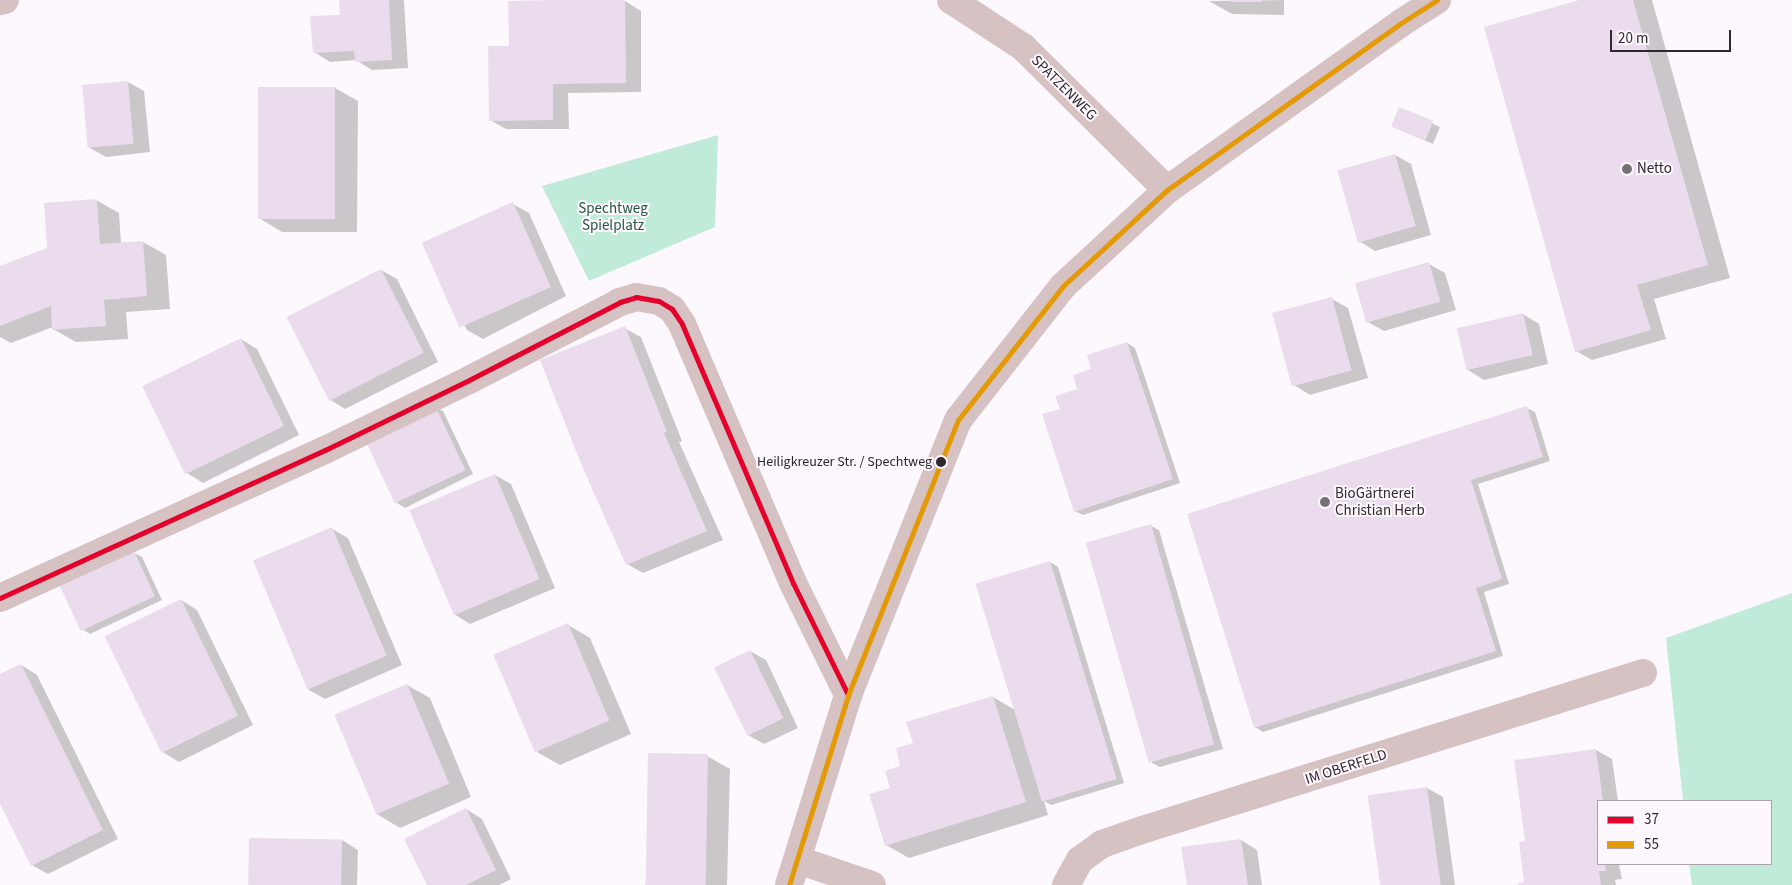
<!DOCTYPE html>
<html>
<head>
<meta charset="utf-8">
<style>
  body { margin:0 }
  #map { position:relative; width:1792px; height:885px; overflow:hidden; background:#fdf8fd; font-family:"Source Sans 3",sans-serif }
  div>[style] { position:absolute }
  .green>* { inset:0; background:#c0ebd9 }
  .shadow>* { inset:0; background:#0003 }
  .building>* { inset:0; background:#ebdced; transform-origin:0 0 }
  .minor>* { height:28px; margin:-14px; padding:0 14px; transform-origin:14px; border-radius:14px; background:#d6c1c3 }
  .bus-1>* { height:5px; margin:-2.5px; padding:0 2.5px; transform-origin:2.5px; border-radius:2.5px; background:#e4002b }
  .bus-2>* { height:5px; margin:-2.5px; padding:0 2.5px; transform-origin:2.5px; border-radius:2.5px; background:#e39a05 }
  .dots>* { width:14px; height:14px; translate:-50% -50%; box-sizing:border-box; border:2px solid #fef7fe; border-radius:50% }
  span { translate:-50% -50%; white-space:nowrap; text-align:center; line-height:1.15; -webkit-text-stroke:4px #fef7fe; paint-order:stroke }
  .bus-label { font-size:14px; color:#2e292e }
  .right { translate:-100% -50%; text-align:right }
  .street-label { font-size:15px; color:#2e292e }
  .poi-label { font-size:15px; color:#2e292e }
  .left { translate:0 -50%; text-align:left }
  .park-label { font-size:15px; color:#275744 }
  .legend { position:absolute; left:1597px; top:800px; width:175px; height:65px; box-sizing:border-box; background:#fef7fe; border:1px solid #aba5ab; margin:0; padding:6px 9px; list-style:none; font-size:15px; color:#2e292e }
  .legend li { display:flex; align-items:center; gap:10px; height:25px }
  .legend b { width:25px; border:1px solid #aba5ab }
  .scale { position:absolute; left:1610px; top:30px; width:121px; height:22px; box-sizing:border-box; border:2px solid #2e292e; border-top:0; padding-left:6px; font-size:15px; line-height:18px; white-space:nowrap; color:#2e292e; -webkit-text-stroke:4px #fef7fe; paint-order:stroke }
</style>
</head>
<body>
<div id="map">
  <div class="green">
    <i style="clip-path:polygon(718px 135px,715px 227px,589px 281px,542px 186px)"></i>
    <i style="clip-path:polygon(1792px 593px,1792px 885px,1692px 885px,1689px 864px,1771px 864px,1771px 801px,1683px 801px,1666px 638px)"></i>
  </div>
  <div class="shadow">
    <i style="clip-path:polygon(340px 0,404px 0,408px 68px,372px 70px,356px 60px,330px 62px,314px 52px,341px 16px)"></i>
    <i style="clip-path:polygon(1284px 0,1284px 15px,1232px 14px,1209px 1px)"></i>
    <i style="clip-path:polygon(1584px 0,1652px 0,1730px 278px,1654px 299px,1666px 339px,1592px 360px,1576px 351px)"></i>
    <i style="clip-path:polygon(625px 1px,641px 11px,641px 92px,568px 93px,569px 129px,506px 129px,490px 120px,510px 47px)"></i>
    <i style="clip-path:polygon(128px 82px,144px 91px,150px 152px,106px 157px,90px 148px)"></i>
    <i style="clip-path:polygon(335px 88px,358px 101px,357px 232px,282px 232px,259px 218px)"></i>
    <i style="clip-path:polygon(1400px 108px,1440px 127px,1433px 144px,1400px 130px)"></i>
    <i style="clip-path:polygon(1395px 155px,1411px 164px,1431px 235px,1375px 251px,1359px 241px)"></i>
    <i style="clip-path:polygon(96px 200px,119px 213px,121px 244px,143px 242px,166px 255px,170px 309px,126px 312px,128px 339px,76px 342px,53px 329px,53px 327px,11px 343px,0 337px,0 267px,48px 249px)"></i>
    <i style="clip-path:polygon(513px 204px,529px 213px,566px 296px,483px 339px,467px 330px,428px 251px)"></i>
    <i style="clip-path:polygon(1429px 264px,1445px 273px,1456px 310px,1384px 331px,1368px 322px)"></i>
    <i style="clip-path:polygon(381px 270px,397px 279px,438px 362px,345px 409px,329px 399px)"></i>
    <i style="clip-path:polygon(1332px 299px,1348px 308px,1368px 378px,1310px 395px,1294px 385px)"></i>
    <i style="clip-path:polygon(1523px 314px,1539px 324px,1548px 364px,1484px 380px,1468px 370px)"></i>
    <i style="clip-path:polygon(624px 328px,641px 337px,682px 441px,679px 442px,723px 540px,643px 573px,627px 564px)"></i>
    <i style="clip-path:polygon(241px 339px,257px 349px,299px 435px,203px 483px,187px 473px)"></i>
    <i style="clip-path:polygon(1127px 343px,1135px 348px,1180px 483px,1083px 515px,1075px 511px,1079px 389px,1093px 370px)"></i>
    <i style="clip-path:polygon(435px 407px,443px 411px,473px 474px,405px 508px,397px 503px)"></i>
    <i style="clip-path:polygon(1527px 408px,1535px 412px,1550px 461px,1478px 484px,1509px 584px,1484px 592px,1503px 656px,1263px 732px,1255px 727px)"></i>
    <i style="clip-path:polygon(495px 475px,511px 484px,555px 588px,470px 624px,454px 614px)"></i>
    <i style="clip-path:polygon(1151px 526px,1159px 530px,1223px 749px,1160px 767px,1152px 763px)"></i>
    <i style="clip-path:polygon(332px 529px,348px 538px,402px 665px,325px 699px,309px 690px)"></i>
    <i style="clip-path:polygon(134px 553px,142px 557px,162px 600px,90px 634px,82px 629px)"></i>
    <i style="clip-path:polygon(1050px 562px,1058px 567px,1124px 783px,1051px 805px,1044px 801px,1048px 815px,909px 858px,886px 845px,892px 789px,902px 767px,914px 744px,993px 697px,1015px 710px)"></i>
    <i style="clip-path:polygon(181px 600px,197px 610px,253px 725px,179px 762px,163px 752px)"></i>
    <i style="clip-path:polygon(568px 625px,590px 638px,631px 734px,560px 765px,537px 752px)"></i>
    <i style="clip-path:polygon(750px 651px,766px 660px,798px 728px,764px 744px,748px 735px)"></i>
    <i style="clip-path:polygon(21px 665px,37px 675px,118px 839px,48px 874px,32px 865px,0 801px,0 676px)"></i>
    <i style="clip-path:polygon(407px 685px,430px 698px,471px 797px,400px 828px,377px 814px,336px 716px)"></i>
    <i style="clip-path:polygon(1596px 750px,1612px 759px,1618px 801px,1598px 801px,1598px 864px,1619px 864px,1622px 879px,1615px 880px,1616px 885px,1519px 885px,1525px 883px,1527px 842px)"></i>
    <i style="clip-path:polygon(707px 756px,730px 769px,727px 885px,645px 885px)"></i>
    <i style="clip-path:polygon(1427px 788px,1443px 797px,1455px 885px,1381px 885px)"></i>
    <i style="clip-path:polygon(466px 809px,482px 819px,511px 879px,499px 885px,429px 885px)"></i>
    <i style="clip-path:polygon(342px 840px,358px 850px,357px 885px,249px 885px)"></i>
    <i style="clip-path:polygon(1241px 840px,1257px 850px,1262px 885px,1188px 885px)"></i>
  </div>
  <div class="building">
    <i style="clip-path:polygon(339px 0,389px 0,392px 60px,355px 62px,354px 51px,313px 53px,310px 16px,340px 15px)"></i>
    <i style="clip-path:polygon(552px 0,625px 0,626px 83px,553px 84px,553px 120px,489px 121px,488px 46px,509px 46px,508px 1px)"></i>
    <i style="left:1230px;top:0;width:32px;height:2px"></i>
    <i style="clip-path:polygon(1579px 0,1633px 0,1708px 265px,1637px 285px,1651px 330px,1575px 352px,1484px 27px)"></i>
    <i style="left:128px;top:81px;width:63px;height:46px;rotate:85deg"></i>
    <i style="left:258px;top:87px;width:77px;height:132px"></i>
    <i style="left:1399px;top:107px;width:37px;height:21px;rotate:22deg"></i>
    <i style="left:1395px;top:154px;width:75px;height:60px;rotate:74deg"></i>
    <i style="clip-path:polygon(97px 199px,100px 244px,143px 241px,147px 296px,104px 300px,106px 326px,52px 330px,51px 306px,0 326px,0 266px,47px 248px,44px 203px)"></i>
    <i style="left:513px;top:202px;width:93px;height:100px;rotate:66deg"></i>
    <i style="left:1429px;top:262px;width:41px;height:77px;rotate:74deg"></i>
    <i style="left:381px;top:269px;width:94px;height:106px;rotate:63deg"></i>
    <i style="left:1332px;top:297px;width:76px;height:62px;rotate:75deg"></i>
    <i style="left:1523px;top:313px;width:43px;height:68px;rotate:77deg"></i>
    <i style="clip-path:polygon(625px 326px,667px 432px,664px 433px,707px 531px,626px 565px,582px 466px,540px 360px)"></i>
    <i style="left:241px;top:338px;width:98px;height:110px;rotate:64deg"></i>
    <i style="clip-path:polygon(1127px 342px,1173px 479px,1074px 512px,1042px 414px,1060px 409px,1055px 396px,1077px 389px,1073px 375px,1091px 369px,1087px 355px)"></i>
    <i style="left:435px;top:405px;width:72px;height:78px;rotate:65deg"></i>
    <i style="clip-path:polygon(1527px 406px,1543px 457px,1471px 480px,1502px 579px,1476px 588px,1496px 651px,1254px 728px,1187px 514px)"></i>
    <i style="left:495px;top:474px;width:114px;height:93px;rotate:67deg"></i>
    <i style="left:1151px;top:524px;width:229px;height:68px;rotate:74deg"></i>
    <i style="left:332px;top:527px;width:140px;height:86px;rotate:67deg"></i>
    <i style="left:134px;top:551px;width:50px;height:82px;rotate:65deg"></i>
    <i style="left:1050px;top:561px;width:228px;height:78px;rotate:73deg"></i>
    <i style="left:181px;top:599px;width:130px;height:85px;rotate:64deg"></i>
    <i style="left:568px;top:623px;width:106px;height:81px;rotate:67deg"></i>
    <i style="left:750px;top:650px;width:76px;height:40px;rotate:64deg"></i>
    <i style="clip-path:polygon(21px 664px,103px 830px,31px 866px,0 804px,0 674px)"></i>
    <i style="left:407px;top:684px;width:108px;height:79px;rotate:67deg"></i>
    <i style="clip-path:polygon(993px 696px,1026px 802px,885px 846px,869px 794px,890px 788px,885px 771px,900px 766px,896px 748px,913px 743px,906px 722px)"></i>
    <i style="clip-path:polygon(1596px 749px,1603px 801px,1598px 801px,1598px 864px,1605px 864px,1606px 871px,1599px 871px,1601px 885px,1518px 885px,1518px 883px,1524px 882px,1519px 842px,1525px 841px,1514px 760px)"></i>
    <i style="left:648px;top:753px;width:60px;height:132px;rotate:1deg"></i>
    <i style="left:1427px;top:787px;width:99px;height:60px;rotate:82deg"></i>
    <i style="clip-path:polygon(466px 808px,496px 870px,466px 885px,427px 885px,404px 839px)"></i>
    <i style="left:249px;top:838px;width:93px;height:47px;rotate:1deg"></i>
    <i style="clip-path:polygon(1241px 839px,1248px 885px,1187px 885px,1181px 847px)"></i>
  </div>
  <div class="minor">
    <i style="left:951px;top:0;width:86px;rotate:33.1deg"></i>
    <i style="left:1023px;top:47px;width:203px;rotate:44.8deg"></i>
    <i style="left:0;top:1px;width:5px;rotate:-11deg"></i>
    <i style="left:0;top:598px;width:357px;rotate:-24.5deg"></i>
    <i style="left:325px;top:450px;width:162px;rotate:-25.9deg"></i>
    <i style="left:471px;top:379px;width:168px;rotate:-27.3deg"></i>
    <i style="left:620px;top:302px;width:17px;rotate:-17deg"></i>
    <i style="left:636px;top:297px;width:23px;rotate:10deg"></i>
    <i style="left:659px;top:301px;width:15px;rotate:32deg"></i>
    <i style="left:672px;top:309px;width:18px;rotate:56deg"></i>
    <i style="left:682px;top:324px;width:282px;rotate:66.8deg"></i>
    <i style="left:793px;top:583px;width:125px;rotate:63.8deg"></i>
    <i style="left:798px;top:860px;width:78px;rotate:18.7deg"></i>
    <i style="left:789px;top:885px;width:199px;rotate:-72.7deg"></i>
    <i style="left:848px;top:695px;width:296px;rotate:-68.2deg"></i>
    <i style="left:958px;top:420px;width:170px;rotate:-51.9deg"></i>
    <i style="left:1063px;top:286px;width:142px;rotate:-42.7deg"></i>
    <i style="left:1167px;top:190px;width:287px;rotate:-35.5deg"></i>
    <i style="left:1401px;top:23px;width:43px;rotate:-32.6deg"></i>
    <i style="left:1066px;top:885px;width:29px;rotate:-61deg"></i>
    <i style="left:1080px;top:860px;width:27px;rotate:-36deg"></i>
    <i style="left:1102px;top:844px;width:42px;rotate:-19.3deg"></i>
    <i style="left:1142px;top:830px;width:525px;rotate:-17.4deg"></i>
  </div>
  <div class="bus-1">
    <i style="left:0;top:598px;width:357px;rotate:-24.5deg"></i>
    <i style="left:325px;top:450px;width:162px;rotate:-25.9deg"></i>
    <i style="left:471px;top:379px;width:168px;rotate:-27.3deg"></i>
    <i style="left:620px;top:302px;width:17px;rotate:-17deg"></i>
    <i style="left:636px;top:297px;width:23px;rotate:10deg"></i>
    <i style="left:659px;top:301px;width:15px;rotate:32deg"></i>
    <i style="left:672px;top:309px;width:18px;rotate:56deg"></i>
    <i style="left:682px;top:324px;width:282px;rotate:66.8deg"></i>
    <i style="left:793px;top:583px;width:125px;rotate:63.8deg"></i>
  </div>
  <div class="bus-2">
    <i style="left:789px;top:885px;width:199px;rotate:-72.7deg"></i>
    <i style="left:848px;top:695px;width:296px;rotate:-68.2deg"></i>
    <i style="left:958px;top:420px;width:170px;rotate:-51.9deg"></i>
    <i style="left:1063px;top:286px;width:142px;rotate:-42.7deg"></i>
    <i style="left:1167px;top:190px;width:287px;rotate:-35.5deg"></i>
    <i style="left:1401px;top:23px;width:43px;rotate:-32.6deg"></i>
  </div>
  <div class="dots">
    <i style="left:1627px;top:169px;background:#767176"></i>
    <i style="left:941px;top:462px;background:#2e292e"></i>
    <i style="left:1325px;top:502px;background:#767176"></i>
  </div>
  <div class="bus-label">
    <span class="right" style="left:932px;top:462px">Heiligkreuzer Str. / Spechtweg</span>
  </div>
  <div class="street-label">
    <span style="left:1064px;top:88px;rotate:45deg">SPATZENWEG</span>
    <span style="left:1346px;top:767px;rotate:-18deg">IM OBERFELD</span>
  </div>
  <div class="poi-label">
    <span class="left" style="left:1637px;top:169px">Netto</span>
    <span class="left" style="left:1335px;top:502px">BioGärtnerei<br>Christian Herb</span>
  </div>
  <div class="park-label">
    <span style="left:613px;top:217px">Spechtweg<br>Spielplatz</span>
  </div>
  <ul class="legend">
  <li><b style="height:6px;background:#e4002b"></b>37</li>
  <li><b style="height:6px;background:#e39a05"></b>55</li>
  </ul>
  <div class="scale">20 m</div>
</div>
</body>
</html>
